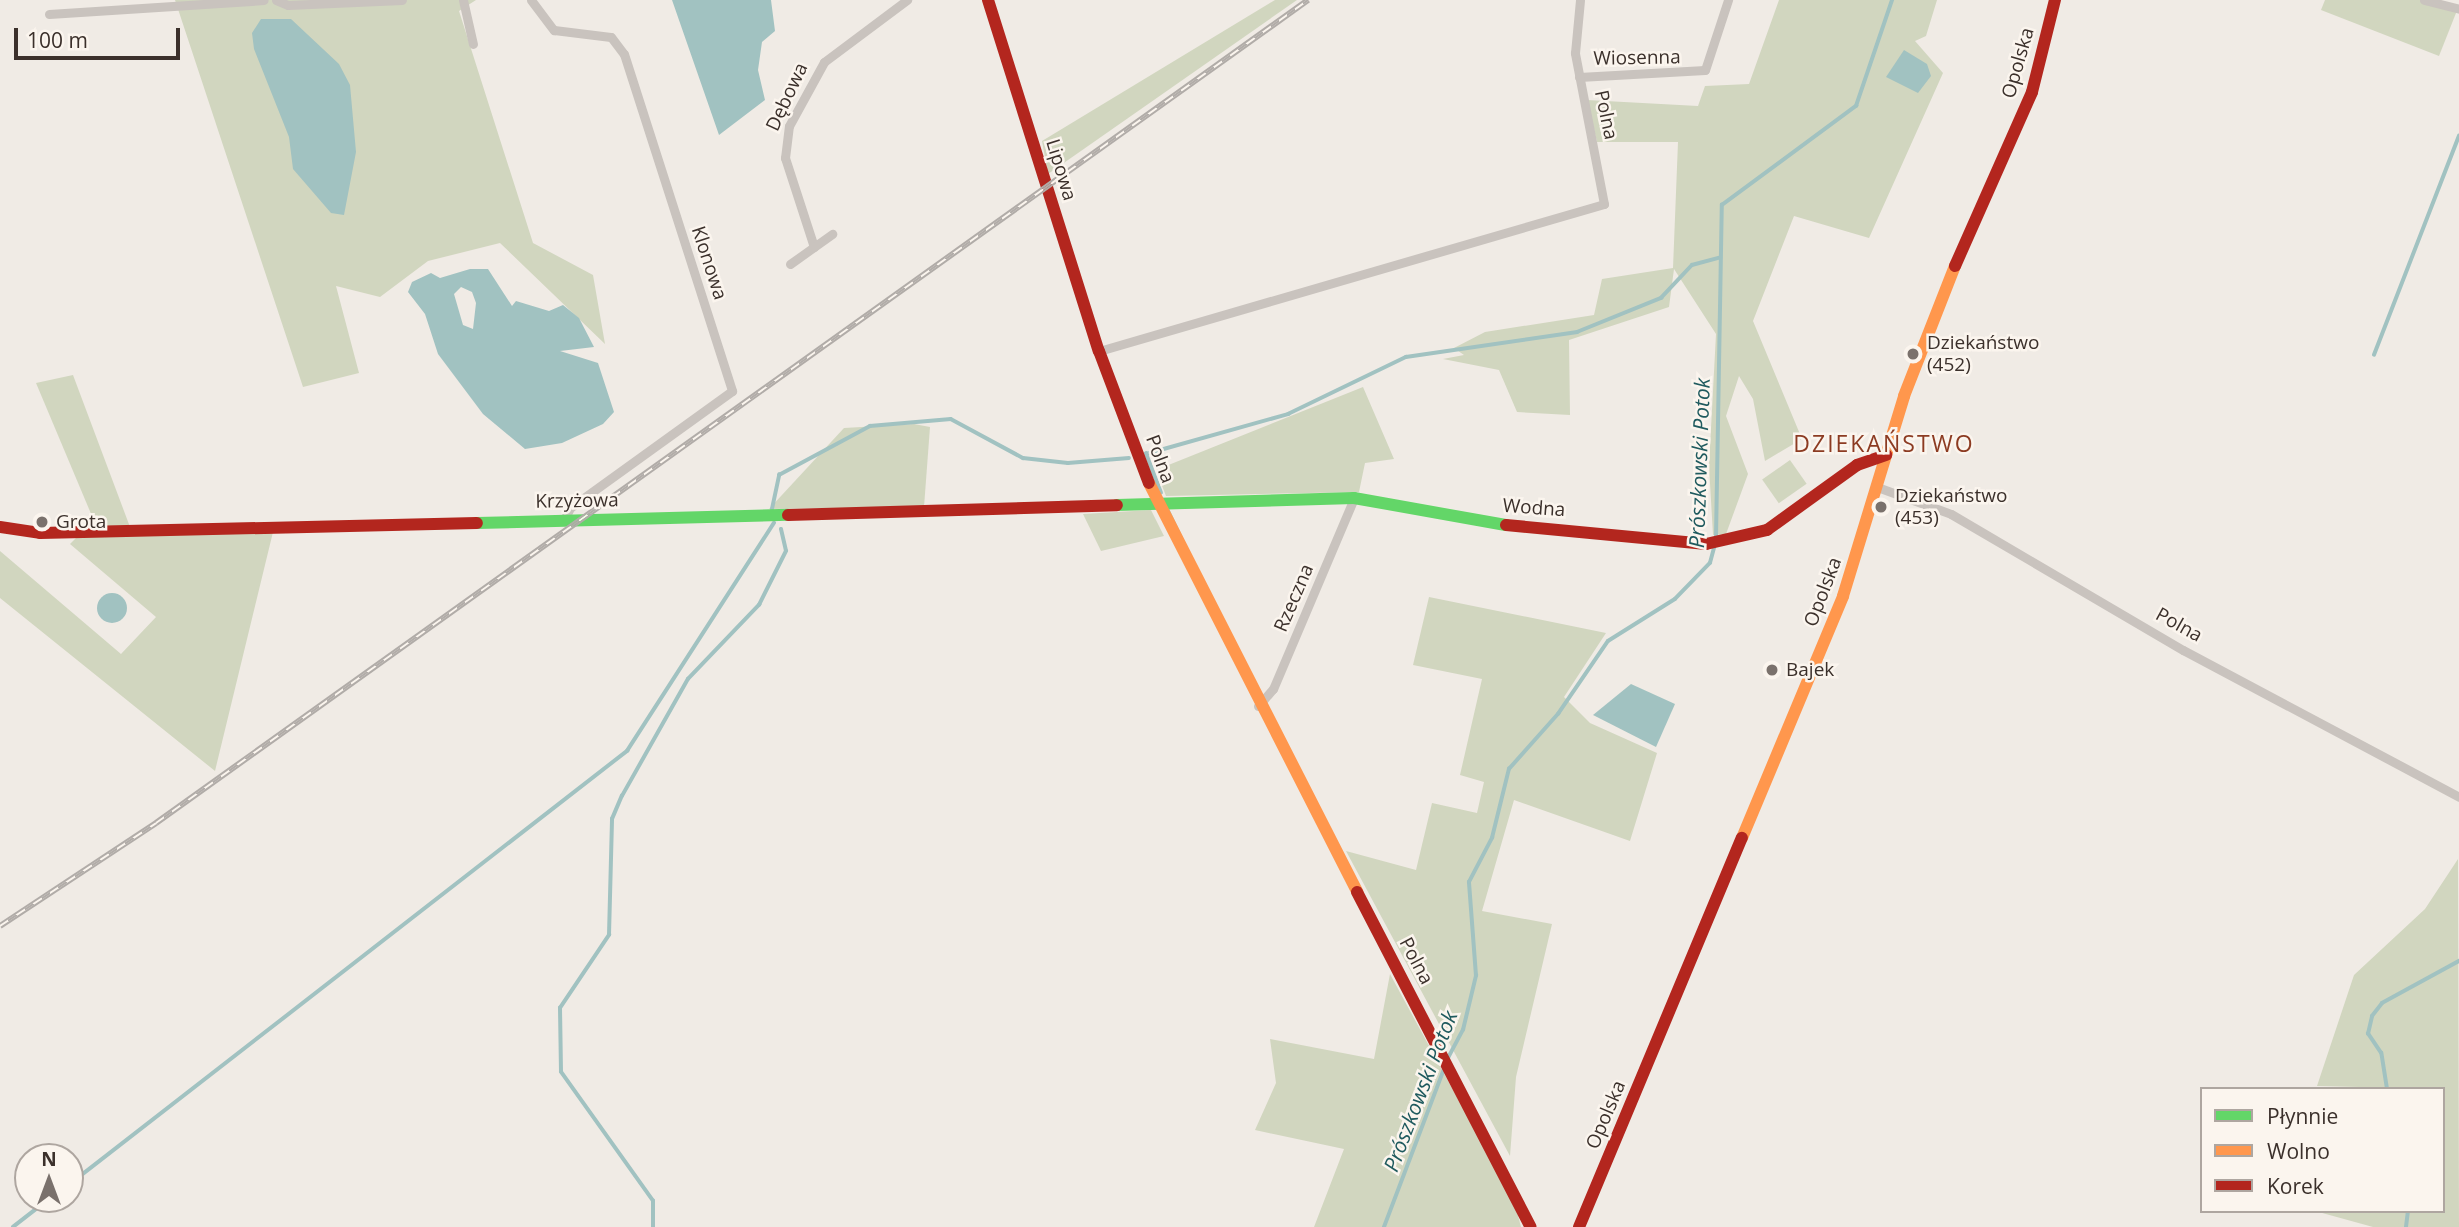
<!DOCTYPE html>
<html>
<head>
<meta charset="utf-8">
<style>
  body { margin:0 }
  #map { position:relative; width:2459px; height:1227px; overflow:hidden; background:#f0ebe5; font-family:"Open Sans",sans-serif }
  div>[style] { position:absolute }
  .green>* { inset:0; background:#d1d6bf; transform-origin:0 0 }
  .water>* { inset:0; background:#a1c2c1 }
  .round { border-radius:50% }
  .stream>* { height:3.5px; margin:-1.75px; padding:0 1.75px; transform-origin:1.75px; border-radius:1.75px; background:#a1c2c1 }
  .street>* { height:9px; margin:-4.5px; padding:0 4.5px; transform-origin:4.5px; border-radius:4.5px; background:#c9c3be }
  .fast>* { height:12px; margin:-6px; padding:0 6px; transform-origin:6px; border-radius:6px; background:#63d668 }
  .slow>* { height:12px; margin:-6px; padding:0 6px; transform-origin:6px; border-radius:6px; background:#ff974d }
  .jam>* { height:12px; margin:-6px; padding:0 6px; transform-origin:6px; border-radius:6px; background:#b3261e }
  .rail>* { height:6px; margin-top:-3px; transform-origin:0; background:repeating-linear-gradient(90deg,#fbf5ee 0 10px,#b1aca8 0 20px); box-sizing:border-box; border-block:2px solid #b1aca8 }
  .dots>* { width:19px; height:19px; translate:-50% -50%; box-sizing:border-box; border:4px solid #fbf5ee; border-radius:50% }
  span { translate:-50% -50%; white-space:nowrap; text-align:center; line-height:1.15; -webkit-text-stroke:5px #fbf5ee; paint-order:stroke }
  .street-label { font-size:19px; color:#3b302b }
  .poi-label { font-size:19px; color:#3b302b }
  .left { translate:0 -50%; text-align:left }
  .water-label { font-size:21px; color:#1f5a5e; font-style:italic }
  .quarter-label { font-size:23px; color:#8c3b22; letter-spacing:2px }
  .legend { position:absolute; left:2200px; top:1087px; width:245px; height:126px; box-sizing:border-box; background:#fbf5ee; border:2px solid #aea6a0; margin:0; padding:9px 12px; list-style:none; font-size:21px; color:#3b302b }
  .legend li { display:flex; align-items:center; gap:14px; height:35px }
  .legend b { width:35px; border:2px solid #aea6a0 }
  .north { position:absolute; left:14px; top:1143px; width:70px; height:70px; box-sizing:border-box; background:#fbf5ee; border:2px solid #aea6a0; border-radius:50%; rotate:0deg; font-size:19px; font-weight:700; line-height:28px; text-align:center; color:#3b302b }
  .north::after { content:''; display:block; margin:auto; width:24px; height:32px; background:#7a716c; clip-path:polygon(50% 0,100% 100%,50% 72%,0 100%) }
  .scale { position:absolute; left:14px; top:28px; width:166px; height:32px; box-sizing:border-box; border:4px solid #3b302b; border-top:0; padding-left:9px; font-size:21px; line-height:24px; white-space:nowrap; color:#3b302b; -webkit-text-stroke:5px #fbf5ee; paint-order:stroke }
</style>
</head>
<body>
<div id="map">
  <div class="green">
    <i style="clip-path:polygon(175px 0,476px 0,459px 11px,533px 243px,593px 275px,605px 344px,500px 243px,428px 261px,380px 297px,336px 286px,359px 373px,303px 387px)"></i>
    <i style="clip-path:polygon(1275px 0,1297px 0,1048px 174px,1042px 141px)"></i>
    <i style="clip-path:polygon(1779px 0,1937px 0,1926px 36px,1915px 41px,1943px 73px,1869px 238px,1794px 216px,1753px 321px,1802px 439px,1765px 461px,1753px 399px,1739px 376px,1726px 416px,1748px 474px,1726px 534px,1713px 535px,1709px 466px,1716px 334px,1674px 269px,1669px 307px,1569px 340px,1570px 415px,1517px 412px,1499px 370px,1443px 359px,1464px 355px,1454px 348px,1485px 332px,1594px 315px,1602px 279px,1673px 268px,1678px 142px,1597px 142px,1587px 100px,1698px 106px,1705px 86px,1749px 84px)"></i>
    <i style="clip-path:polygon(2325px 0,2438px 0,2458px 8px,2439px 56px,2321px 10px)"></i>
    <i style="clip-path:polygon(73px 375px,130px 527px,97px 528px,36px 383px)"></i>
    <i style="clip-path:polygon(1363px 387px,1394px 459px,1365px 463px,1359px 492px,1166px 496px,1156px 470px)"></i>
    <i style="clip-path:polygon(914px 424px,930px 427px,924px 507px,769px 509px,844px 428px)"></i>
    <i style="left:1790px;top:460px;width:29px;height:34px;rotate:55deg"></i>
    <i style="clip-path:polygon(1151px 510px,1164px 536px,1101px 551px,1083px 514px)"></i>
    <i style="clip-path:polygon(273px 532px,215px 771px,0 598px,0 551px,121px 654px,156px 617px,70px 544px,78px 536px)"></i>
    <i style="clip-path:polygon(1429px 597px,1606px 633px,1564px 697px,1590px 723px,1657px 753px,1630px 841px,1514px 800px,1482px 911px,1552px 924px,1516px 1077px,1510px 1156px,1346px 851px,1416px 870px,1432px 803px,1477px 813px,1484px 782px,1460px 775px,1482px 679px,1413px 665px)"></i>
    <i style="clip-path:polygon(2458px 859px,2459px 1227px,2373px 1227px,2315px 1211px,2443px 1211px,2443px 1089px,2317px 1086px,2354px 975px,2425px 909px)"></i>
    <i style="clip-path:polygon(1390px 974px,1515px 1204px,1521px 1227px,1314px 1227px,1344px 1149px,1255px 1130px,1276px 1083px,1270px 1039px,1374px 1059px)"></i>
  </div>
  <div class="water">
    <i style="clip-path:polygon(672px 0,771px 0,775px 31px,762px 42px,758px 70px,765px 100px,719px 135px)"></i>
    <i style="clip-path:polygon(261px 19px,291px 19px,339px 64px,350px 85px,356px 152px,344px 215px,331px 213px,293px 169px,289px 137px,254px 49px,252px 33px)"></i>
    <i style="clip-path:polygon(1904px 50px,1927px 64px,1931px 76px,1918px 93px,1886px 77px)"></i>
    <i style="clip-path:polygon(evenodd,470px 269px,488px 269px,512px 306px,516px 301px,549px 311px,563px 305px,579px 318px,594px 347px,560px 351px,598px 363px,614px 412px,603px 424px,562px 443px,525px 449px,483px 414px,438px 354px,425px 314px,408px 292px,412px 282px,431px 273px,440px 278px,470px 269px,461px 287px,472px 292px,476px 303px,473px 329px,463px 325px,454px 294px,461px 287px)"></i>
    <i class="round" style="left:97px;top:593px;width:30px;height:30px"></i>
    <i style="clip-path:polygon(1631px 684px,1675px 704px,1656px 747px,1593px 715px)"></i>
  </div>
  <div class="stream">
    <i style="left:2374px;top:355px;width:235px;rotate:-68.8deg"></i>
    <i style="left:1161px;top:493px;width:42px;rotate:-111deg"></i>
    <i style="left:1146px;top:454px;width:148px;rotate:-15.7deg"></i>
    <i style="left:1288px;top:414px;width:131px;rotate:-25.8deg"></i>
    <i style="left:1406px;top:357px;width:173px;rotate:-8.3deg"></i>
    <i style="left:1577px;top:332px;width:91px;rotate:-22deg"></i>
    <i style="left:1661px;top:298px;width:45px;rotate:-46.8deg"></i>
    <i style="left:1692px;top:265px;width:27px;rotate:-15deg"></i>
    <i style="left:1166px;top:506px;width:85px;rotate:64.3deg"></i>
    <i style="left:772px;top:509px;width:35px;rotate:-78deg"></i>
    <i style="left:779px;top:475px;width:103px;rotate:-28.3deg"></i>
    <i style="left:870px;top:426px;width:81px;rotate:-4.9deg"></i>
    <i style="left:951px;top:419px;width:82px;rotate:28.4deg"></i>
    <i style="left:1023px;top:458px;width:45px;rotate:6.3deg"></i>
    <i style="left:1068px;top:463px;width:61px;rotate:-4.7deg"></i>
    <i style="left:1716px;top:537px;width:332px;rotate:-89deg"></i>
    <i style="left:1722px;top:205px;width:167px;rotate:-36.5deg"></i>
    <i style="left:1856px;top:106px;width:112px;rotate:-71.2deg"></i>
    <i style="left:1448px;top:1058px;width:32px;rotate:-62deg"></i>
    <i style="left:1463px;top:1030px;width:56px;rotate:-76.5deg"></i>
    <i style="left:1476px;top:976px;width:94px;rotate:-94.3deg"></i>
    <i style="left:1469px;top:882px;width:50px;rotate:-62.4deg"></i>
    <i style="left:1492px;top:838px;width:71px;rotate:-76.2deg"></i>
    <i style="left:1509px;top:769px;width:74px;rotate:-48.3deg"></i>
    <i style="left:1558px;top:714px;width:88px;rotate:-55.6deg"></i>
    <i style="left:1608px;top:641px;width:79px;rotate:-32.1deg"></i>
    <i style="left:1675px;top:599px;width:50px;rotate:-45.8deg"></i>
    <i style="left:1710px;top:563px;width:20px;rotate:-75deg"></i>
    <i style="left:2387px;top:1089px;width:36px;rotate:-99deg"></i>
    <i style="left:2381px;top:1053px;width:23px;rotate:-124deg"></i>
    <i style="left:2368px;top:1034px;width:18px;rotate:-77deg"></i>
    <i style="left:2372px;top:1016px;width:16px;rotate:-52deg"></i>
    <i style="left:2382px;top:1003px;width:88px;rotate:-28.6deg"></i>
    <i style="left:70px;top:1184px;width:706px;rotate:-37.86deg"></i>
    <i style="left:627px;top:751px;width:271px;rotate:-57.2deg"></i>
    <i style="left:13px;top:1227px;width:46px;rotate:-37.9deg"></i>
    <i style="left:653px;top:1227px;width:26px;rotate:-90deg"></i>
    <i style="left:653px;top:1201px;width:158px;rotate:-125.5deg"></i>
    <i style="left:561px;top:1072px;width:64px;rotate:-90.9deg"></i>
    <i style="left:560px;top:1008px;width:88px;rotate:-56.1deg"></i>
    <i style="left:609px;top:935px;width:116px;rotate:-88.5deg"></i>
    <i style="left:612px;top:819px;width:25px;rotate:-67deg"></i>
    <i style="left:622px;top:796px;width:134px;rotate:-60.6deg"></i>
    <i style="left:688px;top:679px;width:103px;rotate:-46.2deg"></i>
    <i style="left:759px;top:605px;width:60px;rotate:-63.4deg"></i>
    <i style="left:786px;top:551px;width:22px;rotate:-103deg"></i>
    <i style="left:1384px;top:1227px;width:169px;rotate:-69.2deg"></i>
    <i style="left:2406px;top:1227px;width:16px;rotate:-83deg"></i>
  </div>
  <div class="street">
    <i style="left:276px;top:0;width:13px;rotate:23deg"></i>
    <i style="left:288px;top:5px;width:114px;rotate:-2.5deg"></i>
    <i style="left:463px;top:0;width:45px;rotate:77.2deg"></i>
    <i style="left:531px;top:0;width:38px;rotate:53deg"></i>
    <i style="left:554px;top:30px;width:57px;rotate:7deg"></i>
    <i style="left:611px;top:37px;width:21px;rotate:53deg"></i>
    <i style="left:624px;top:54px;width:354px;rotate:72.2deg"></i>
    <i style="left:732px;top:391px;width:200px;rotate:144.2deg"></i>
    <i style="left:570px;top:508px;width:13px;rotate:117deg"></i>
    <i style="left:2424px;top:0;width:36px;rotate:14deg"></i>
    <i style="left:49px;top:14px;width:215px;rotate:-3.7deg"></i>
    <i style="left:1579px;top:77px;width:126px;rotate:-3.2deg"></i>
    <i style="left:1705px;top:70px;width:74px;rotate:-71.8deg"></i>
    <i style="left:814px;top:247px;width:94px;rotate:-108deg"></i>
    <i style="left:785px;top:158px;width:32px;rotate:-83deg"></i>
    <i style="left:789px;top:126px;width:73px;rotate:-61.3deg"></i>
    <i style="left:824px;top:62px;width:104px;rotate:-36.8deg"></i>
    <i style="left:790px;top:264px;width:52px;rotate:-35.5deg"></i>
    <i style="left:1099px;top:351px;width:526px;rotate:-16.23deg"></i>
    <i style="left:1604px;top:204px;width:154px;rotate:-100.9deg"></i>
    <i style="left:1575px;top:53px;width:53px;rotate:-84.6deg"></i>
    <i style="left:1880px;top:488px;width:76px;rotate:20.1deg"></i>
    <i style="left:1951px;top:514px;width:269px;rotate:30.4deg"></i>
    <i style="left:2183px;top:650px;width:313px;rotate:28deg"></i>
    <i style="left:1258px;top:706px;width:23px;rotate:-49deg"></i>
    <i style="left:1273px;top:689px;width:207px;rotate:-67deg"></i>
  </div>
  <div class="fast">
    <i style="left:1117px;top:505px;width:237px;rotate:-1.7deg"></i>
    <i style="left:1354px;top:498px;width:154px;rotate:10.1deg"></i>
    <i style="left:477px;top:523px;width:311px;rotate:-1.5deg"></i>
  </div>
  <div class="slow">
    <i style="left:1149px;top:483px;width:459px;rotate:63deg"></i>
    <i style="left:1742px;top:838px;width:262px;rotate:-67.3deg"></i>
    <i style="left:1843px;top:596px;width:209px;rotate:-73deg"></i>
    <i style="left:1904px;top:396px;width:140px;rotate:-68.6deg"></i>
  </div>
  <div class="jam">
    <i style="left:988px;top:0;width:368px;rotate:72.5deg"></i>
    <i style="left:1099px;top:351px;width:141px;rotate:69.3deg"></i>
    <i style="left:1955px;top:266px;width:190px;rotate:-66.1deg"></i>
    <i style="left:2032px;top:92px;width:95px;rotate:-76deg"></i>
    <i style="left:788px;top:515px;width:329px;rotate:-1.7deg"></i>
    <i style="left:1506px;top:525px;width:201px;rotate:5.4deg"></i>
    <i style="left:1706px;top:544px;width:63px;rotate:-12.9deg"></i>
    <i style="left:1767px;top:530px;width:111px;rotate:-35.8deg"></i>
    <i style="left:1857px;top:465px;width:31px;rotate:-19deg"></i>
    <i style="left:0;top:527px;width:40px;rotate:8.5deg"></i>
    <i style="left:40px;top:533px;width:437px;rotate:-1.3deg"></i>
    <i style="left:1357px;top:892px;width:377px;rotate:62.6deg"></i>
    <i style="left:1579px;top:1227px;width:422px;rotate:-67.3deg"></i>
  </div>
  <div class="rail">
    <i style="left:0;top:926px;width:187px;rotate:-33.4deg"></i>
    <i style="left:156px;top:823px;width:1416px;rotate:-35.54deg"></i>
  </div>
  <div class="dots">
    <i style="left:1913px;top:354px;background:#7a716c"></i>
    <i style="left:1881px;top:507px;background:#7a716c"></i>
    <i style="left:42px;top:522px;background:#7a716c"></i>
    <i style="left:1772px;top:670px;background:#7a716c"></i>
  </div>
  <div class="street-label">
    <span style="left:1637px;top:58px;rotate:-1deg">Wiosenna</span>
    <span style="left:2018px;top:63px;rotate:-74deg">Opolska</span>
    <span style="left:787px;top:97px;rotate:-65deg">Dębowa</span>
    <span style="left:1606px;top:115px;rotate:78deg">Polna</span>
    <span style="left:1061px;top:170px;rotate:73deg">Lipowa</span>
    <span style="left:709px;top:263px;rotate:72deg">Klonowa</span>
    <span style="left:1160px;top:459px;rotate:70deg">Polna</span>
    <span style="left:577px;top:501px;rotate:-1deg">Krzyżowa</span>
    <span style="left:1534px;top:508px;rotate:4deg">Wodna</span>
    <span style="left:1823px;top:592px;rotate:-69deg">Opolska</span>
    <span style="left:1294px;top:598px;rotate:-67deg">Rzeczna</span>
    <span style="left:2179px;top:625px;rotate:29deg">Polna</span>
    <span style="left:1416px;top:961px;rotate:62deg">Polna</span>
    <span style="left:1606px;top:1115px;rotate:-67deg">Opolska</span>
  </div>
  <div class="poi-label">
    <span class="left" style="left:1927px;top:354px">Dziekaństwo<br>(452)</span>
    <span class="left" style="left:1895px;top:507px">Dziekaństwo<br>(453)</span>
    <span class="left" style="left:56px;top:522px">Grota</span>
    <span class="left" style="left:1786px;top:670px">Bajek</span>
  </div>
  <div class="water-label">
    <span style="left:1699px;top:463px;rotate:-88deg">Prószkowski Potok</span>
    <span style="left:1420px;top:1091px;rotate:-69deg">Prószkowski Potok</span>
  </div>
  <div class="quarter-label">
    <span style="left:1884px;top:443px">DZIEKAŃSTWO</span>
  </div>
  <ul class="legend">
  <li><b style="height:9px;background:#63d668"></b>Płynnie</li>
  <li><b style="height:9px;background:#ff974d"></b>Wolno</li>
  <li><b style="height:9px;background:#b3261e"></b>Korek</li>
  </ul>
  <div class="north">N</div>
  <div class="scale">100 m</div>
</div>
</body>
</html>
